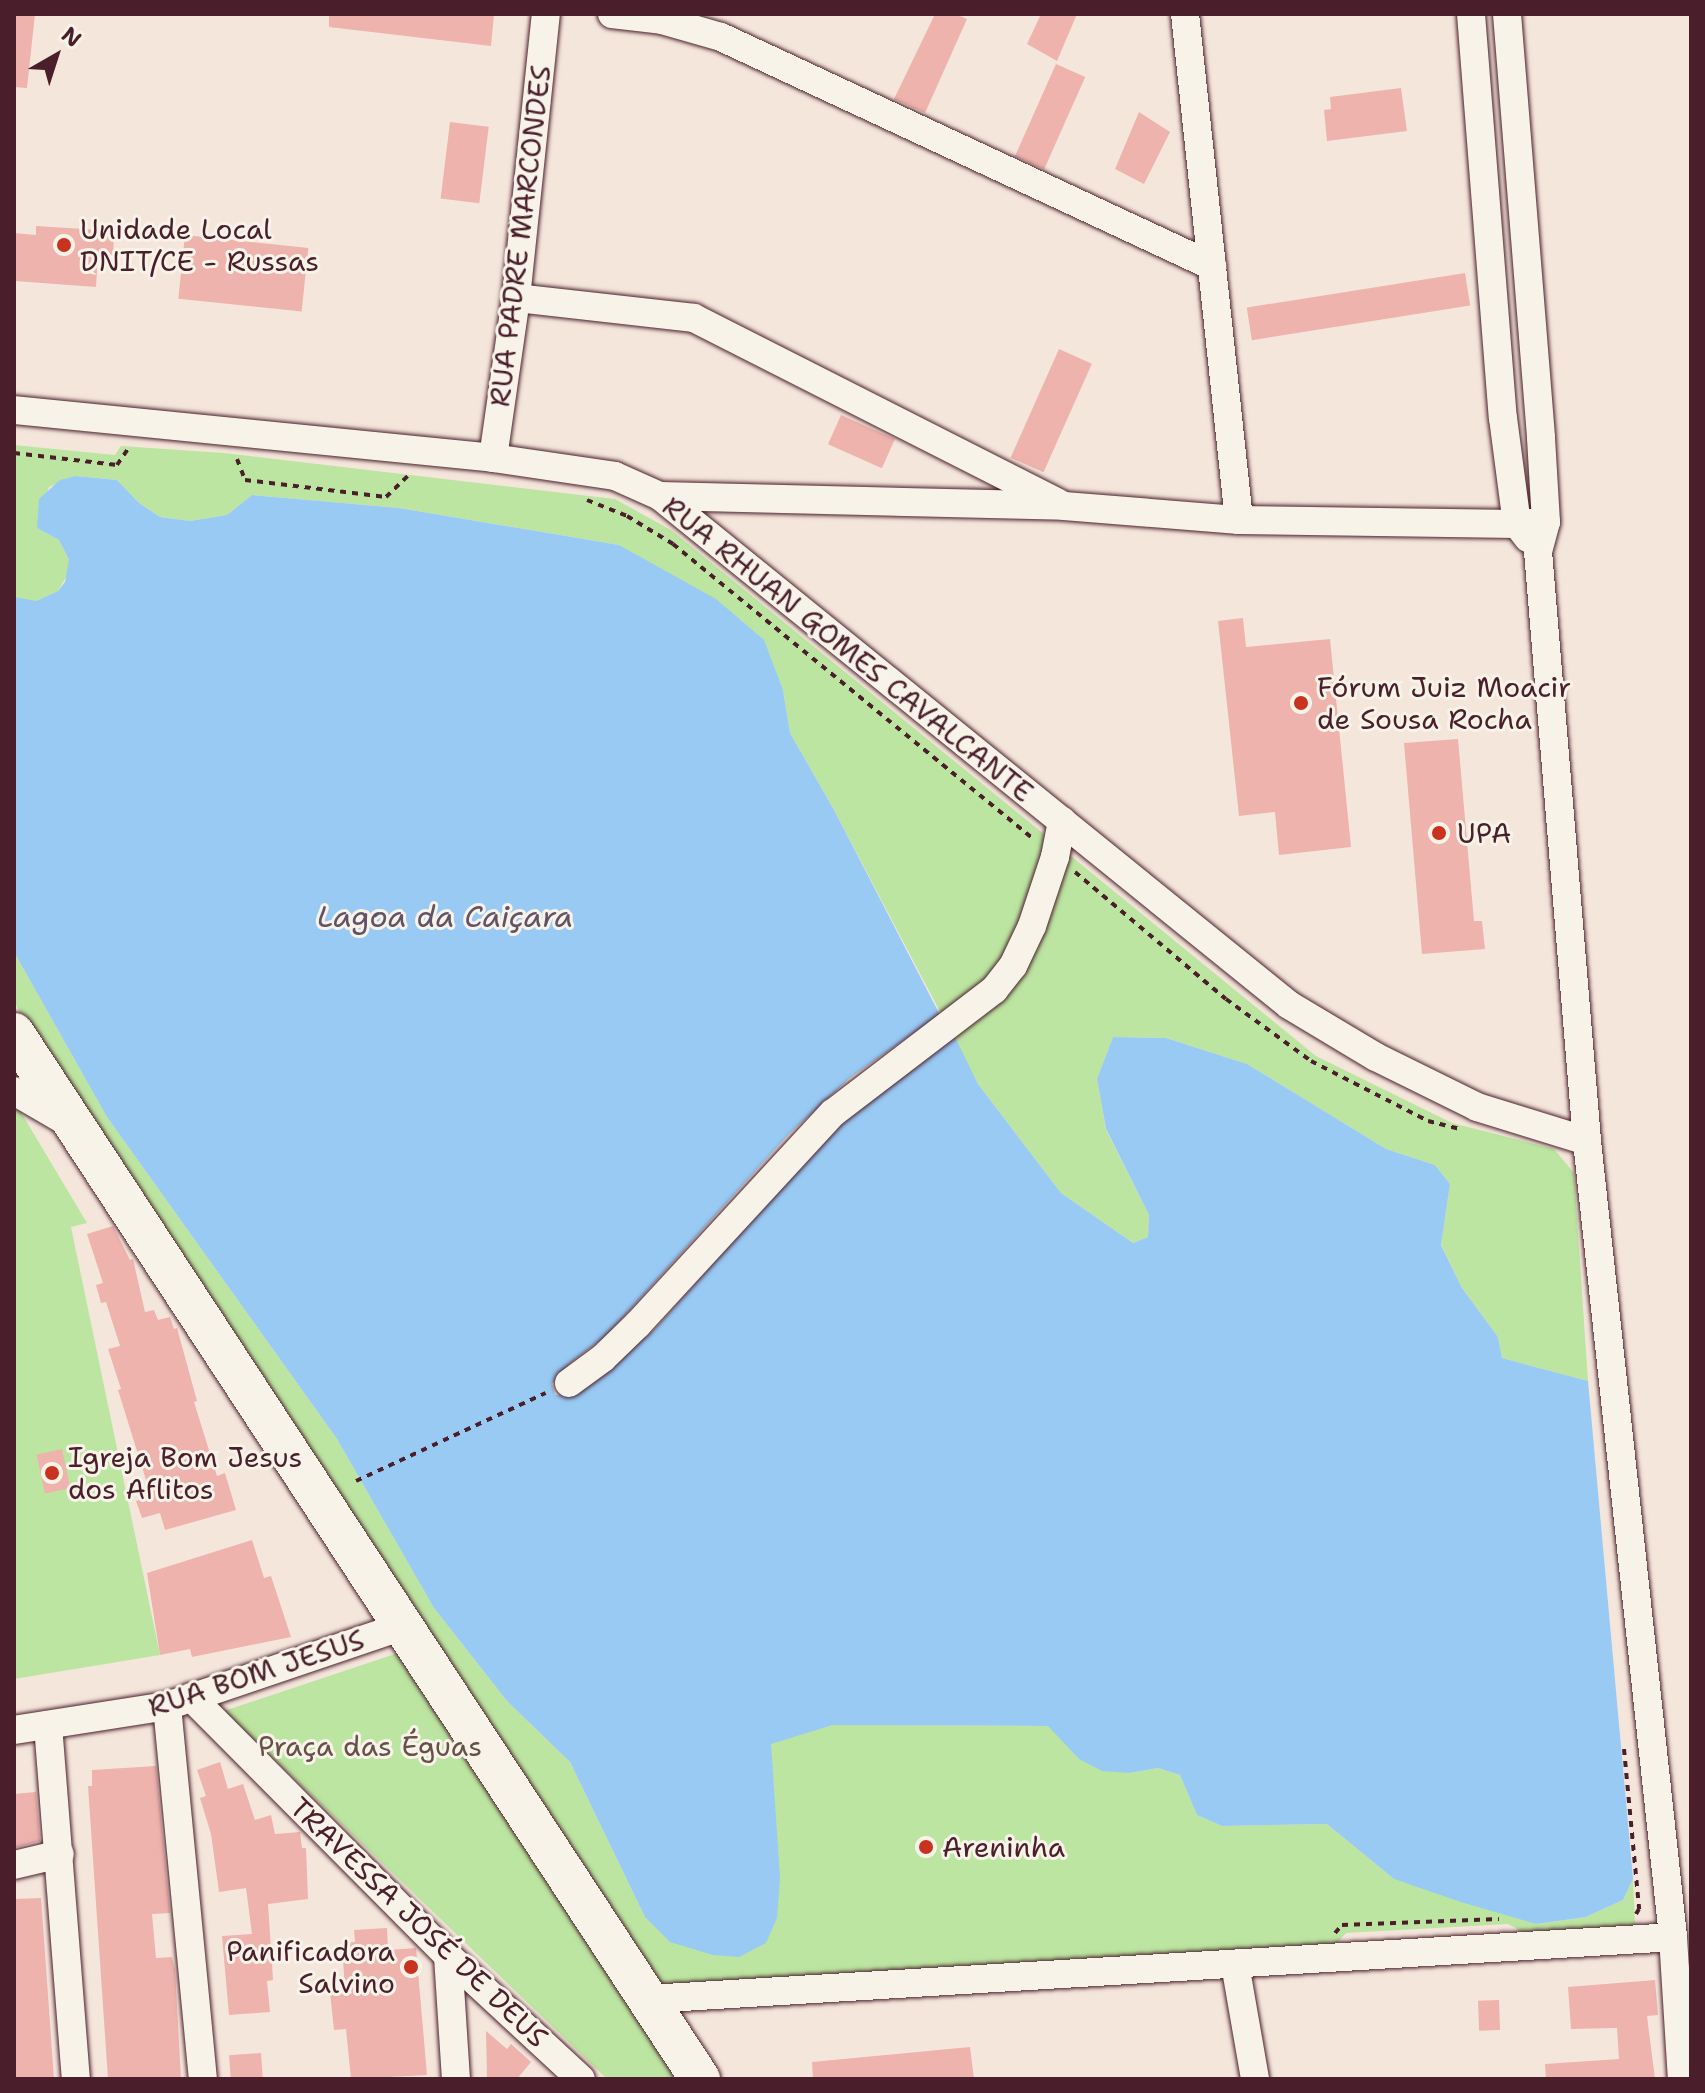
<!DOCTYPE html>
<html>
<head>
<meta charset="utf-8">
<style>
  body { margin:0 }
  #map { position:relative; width:1705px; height:2093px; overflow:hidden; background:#f5e6dc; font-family:"Shantell Sans",sans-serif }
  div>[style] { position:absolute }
  .green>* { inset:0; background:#bce5a1 }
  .water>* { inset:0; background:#98caf4 }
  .building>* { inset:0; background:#eeb3ac; transform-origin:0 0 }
  .path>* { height:4px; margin-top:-2px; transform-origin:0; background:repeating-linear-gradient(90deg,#4a1f2b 0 6px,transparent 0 12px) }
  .roads { filter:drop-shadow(0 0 2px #4a1f2b) drop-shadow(0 0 2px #4a1f2b) }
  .street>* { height:28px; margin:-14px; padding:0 14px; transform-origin:14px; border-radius:14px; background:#f7f3e8 }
  .secondary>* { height:40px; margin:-20px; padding:0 20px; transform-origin:20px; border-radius:20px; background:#f7f3e8 }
  .dots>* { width:22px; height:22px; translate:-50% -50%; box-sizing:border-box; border:4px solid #f7f3e8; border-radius:50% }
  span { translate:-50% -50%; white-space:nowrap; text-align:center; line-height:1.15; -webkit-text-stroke:6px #f7f3e8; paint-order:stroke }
  .poi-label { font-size:28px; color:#4a1f2b }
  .left { translate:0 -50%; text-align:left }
  .right { translate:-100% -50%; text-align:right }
  .street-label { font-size:28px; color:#4a1f2b }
  .park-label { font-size:28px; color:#665048 }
  .water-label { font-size:30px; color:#615267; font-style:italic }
  .frame { position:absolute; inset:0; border:16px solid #4a1f2b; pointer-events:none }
  .north { position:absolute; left:16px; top:16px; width:80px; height:80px; -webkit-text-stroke:6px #f7f3e8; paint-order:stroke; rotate:39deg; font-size:22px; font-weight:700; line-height:32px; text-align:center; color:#4a1f2b }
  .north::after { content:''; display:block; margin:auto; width:28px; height:36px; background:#4a1f2b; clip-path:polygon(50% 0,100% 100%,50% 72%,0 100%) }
</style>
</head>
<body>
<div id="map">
  <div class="green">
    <i style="clip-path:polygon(14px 445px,115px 455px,121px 446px,224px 453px,615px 499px,671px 530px,1316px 1056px,1452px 1123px,1554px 1149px,1574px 1173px,1588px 1381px,1502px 1358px,1498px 1337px,1462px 1288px,1441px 1244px,1450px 1184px,1435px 1165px,1386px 1149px,1247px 1064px,1166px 1038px,1113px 1037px,1097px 1079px,1106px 1130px,1149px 1215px,1148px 1237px,1133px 1243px,1061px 1193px,978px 1084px,834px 810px,790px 733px,783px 690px,619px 545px,399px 508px,252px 495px,227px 515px,190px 521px,160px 517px,139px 503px,117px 480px,76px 476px,49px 487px,37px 528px,59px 540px,69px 560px,69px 572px,58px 591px,36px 601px,26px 602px,14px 597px)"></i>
    <i style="clip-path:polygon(14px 952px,107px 1117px,337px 1439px,434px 1608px,507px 1701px,570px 1762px,645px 1917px,771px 1785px,771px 1743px,833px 1725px,1049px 1726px,1079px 1759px,1129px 1773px,1158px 1768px,1180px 1775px,1197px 1815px,1222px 1826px,1327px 1824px,1394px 1879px,1536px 1924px,1586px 1917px,1623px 1900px,1633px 1879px,1635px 1926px,1532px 1937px,1508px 1924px,1346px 1933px,1328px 1953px,658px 1985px,45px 1063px,14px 1001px)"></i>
    <i style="clip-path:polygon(19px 1109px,87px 1223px,71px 1227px,160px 1655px,14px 1679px,14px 1110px)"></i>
    <i style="clip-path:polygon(401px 1652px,679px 2079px,607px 2079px,224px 1711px)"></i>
  </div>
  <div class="water">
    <i style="clip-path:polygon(76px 476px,117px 480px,139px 503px,160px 517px,190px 521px,227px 515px,252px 495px,399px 508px,619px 545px,716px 599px,764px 640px,783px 690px,790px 733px,834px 810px,940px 1015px,851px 1077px,789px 1134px,607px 1335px,569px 1364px,552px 1384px,555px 1395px,575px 1393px,653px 1331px,839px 1122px,953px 1033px,978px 1084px,1061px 1193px,1133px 1243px,1148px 1237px,1149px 1215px,1106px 1129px,1097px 1079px,1113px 1037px,1166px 1038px,1247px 1064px,1386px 1149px,1435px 1165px,1450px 1184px,1441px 1245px,1462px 1288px,1498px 1337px,1502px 1358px,1588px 1381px,1633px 1879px,1623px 1900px,1586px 1917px,1536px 1924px,1461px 1902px,1394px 1879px,1327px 1824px,1222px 1826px,1197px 1815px,1180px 1775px,1158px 1768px,1129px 1773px,1102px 1771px,1079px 1759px,1048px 1726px,833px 1725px,771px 1744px,780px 1878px,777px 1918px,766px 1943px,739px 1957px,713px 1955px,670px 1942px,645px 1917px,570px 1762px,507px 1701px,434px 1608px,337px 1439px,107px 1117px,14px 952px,14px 597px,36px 601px,58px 591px,65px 582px,69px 560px,59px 540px,37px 528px,39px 499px,60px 480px)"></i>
  </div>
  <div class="building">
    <i style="clip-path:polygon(14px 14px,35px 14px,27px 88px,14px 87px)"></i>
    <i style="clip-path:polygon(329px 14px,494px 14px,491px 46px,329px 27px)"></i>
    <i style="clip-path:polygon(935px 14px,955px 14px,967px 19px,925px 113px,894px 99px)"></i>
    <i style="clip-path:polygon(1041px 14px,1077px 14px,1057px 61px,1027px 44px)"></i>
    <i style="left:1056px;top:64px;width:32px;height:101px;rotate:24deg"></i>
    <i style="clip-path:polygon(1401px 88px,1407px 131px,1327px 141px,1324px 110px,1331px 109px,1330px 97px)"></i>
    <i style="clip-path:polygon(1139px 112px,1170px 132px,1144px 184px,1115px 169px)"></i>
    <i style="left:450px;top:122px;width:39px;height:77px;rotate:7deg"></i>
    <i style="clip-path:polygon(36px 226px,99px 230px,99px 235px,114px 236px,113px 255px,98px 254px,96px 287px,15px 281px,14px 233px,36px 235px)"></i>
    <i style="left:185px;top:235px;width:124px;height:64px;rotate:6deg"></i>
    <i style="left:1465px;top:273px;width:33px;height:221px;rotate:81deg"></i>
    <i style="left:1059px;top:349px;width:36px;height:119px;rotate:24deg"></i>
    <i style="left:841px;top:415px;width:59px;height:32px;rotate:24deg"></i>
    <i style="clip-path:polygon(1243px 618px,1246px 647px,1330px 639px,1351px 847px,1279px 855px,1275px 812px,1239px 816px,1218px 621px)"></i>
    <i style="clip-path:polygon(1458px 739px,1474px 921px,1482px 921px,1485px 949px,1422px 954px,1404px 743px)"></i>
    <i style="clip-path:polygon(113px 1226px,130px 1260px,133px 1259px,145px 1312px,154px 1310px,158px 1320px,170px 1317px,174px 1329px,177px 1328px,197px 1401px,194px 1402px,217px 1476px,225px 1473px,236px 1510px,165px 1530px,160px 1513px,142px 1518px,136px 1501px,151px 1496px,118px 1390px,121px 1389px,108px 1349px,120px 1346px,106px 1302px,101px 1303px,96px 1285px,103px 1283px,87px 1234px)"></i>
    <i style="left:62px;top:1449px;width:40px;height:26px;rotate:78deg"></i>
    <i style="clip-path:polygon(252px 1540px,264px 1578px,271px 1576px,291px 1637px,192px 1657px,190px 1649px,160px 1655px,147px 1573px)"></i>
    <i style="clip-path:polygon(220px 1762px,228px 1789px,243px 1784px,255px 1820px,271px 1815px,275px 1834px,300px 1832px,302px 1848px,306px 1848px,308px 1899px,268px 1904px,273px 1980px,267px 1981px,270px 2012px,229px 2015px,222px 1936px,252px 1934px,246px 1888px,219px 1892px,211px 1834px,200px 1798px,206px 1796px,197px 1770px)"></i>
    <i style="clip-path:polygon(156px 1766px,170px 1913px,152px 1914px,156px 1958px,172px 1957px,175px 1969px,181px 2079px,108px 2079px,88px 1786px,92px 1786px,92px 1770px)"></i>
    <i style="clip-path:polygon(36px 1792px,40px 1841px,14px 1848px,14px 1794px)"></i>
    <i style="clip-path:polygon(41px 1898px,54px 2079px,14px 2079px,14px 1899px)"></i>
    <i style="clip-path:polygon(387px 1928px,388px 1950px,416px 1948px,427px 2075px,351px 2079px,346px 2029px,334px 2030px,330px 1992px,345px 1991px,342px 1943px,355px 1942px,354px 1930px)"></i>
    <i style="clip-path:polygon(1655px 1980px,1658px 2015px,1647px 2016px,1655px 2079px,1546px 2079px,1545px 2064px,1619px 2059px,1617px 2028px,1571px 2029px,1568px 1987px)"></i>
    <i style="left:1499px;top:2000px;width:30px;height:21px;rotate:88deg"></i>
    <i style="clip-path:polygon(486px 2031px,507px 2049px,511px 2044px,531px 2062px,517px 2079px,487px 2079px)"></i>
    <i style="clip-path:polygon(970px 2047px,974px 2079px,813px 2079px,812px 2062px)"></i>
    <i style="left:261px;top:2053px;width:26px;height:32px;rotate:86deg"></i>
  </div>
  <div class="path">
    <i style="left:14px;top:453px;width:104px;rotate:6.6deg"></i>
    <i style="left:117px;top:465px;width:22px;rotate:-56deg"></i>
    <i style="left:237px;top:459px;width:22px;rotate:69deg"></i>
    <i style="left:245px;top:480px;width:142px;rotate:6.9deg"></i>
    <i style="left:386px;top:497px;width:30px;rotate:-44deg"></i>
    <i style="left:587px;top:500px;width:43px;rotate:21.8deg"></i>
    <i style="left:627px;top:516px;width:54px;rotate:31.3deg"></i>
    <i style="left:673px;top:544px;width:466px;rotate:39.3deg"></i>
    <i style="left:1075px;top:872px;width:197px;rotate:40.1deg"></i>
    <i style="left:1226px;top:999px;width:105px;rotate:36.1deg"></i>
    <i style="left:1311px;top:1061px;width:131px;rotate:27.1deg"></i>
    <i style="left:1428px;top:1121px;width:33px;rotate:14deg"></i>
    <i style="left:356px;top:1481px;width:209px;rotate:-24.9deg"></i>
    <i style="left:1624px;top:1749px;width:161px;rotate:84.6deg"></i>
    <i style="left:1639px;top:1909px;width:6px;rotate:121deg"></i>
    <i style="left:1335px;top:1933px;width:11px;rotate:-49deg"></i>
    <i style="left:1342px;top:1925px;width:157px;rotate:-2.2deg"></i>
  </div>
  <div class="roads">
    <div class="street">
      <i style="left:612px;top:14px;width:50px;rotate:6.8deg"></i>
      <i style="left:662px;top:20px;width:61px;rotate:16.1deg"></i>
      <i style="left:721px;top:37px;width:542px;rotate:25deg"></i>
      <i style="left:1185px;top:14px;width:509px;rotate:83.91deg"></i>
      <i style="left:1471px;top:14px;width:405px;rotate:85.5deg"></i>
      <i style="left:1503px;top:418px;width:107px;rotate:82.5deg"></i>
      <i style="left:1517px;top:524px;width:18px;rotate:52deg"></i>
      <i style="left:1507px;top:14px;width:425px;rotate:85.4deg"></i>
      <i style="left:1541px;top:438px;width:84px;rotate:86.6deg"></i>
      <i style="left:1546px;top:522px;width:30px;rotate:105deg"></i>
      <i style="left:1538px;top:551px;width:592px;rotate:85.25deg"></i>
      <i style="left:1587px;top:1141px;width:801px;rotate:83.83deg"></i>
      <i style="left:1673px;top:1937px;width:142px;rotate:86.4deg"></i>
      <i style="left:516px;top:298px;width:179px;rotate:6.4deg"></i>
      <i style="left:694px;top:318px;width:408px;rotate:26.9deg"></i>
      <i style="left:14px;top:410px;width:481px;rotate:5.7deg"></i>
      <i style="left:493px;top:458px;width:123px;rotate:8.4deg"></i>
      <i style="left:615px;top:476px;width:49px;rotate:24deg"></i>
      <i style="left:660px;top:496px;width:809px;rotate:38.98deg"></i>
      <i style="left:1289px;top:1005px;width:101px;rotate:30.9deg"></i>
      <i style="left:1376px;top:1057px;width:113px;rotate:26.3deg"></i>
      <i style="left:1477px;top:1107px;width:115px;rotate:17.2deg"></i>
      <i style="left:493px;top:458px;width:162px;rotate:-81.8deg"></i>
      <i style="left:516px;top:298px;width:286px;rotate:-84deg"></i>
      <i style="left:660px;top:496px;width:404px;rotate:1.4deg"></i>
      <i style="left:1064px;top:506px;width:176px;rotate:4.6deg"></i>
      <i style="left:1239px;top:520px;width:278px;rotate:0.8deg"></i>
      <i style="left:1517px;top:524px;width:29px;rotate:-4deg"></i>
      <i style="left:14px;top:1091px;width:64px;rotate:30.2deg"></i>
      <i style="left:569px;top:1383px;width:42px;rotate:-36.3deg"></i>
      <i style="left:603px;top:1358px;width:49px;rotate:-44.2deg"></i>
      <i style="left:638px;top:1324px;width:287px;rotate:-47.3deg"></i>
      <i style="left:833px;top:1113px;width:203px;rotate:-37.4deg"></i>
      <i style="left:994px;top:990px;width:31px;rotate:-52deg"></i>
      <i style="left:1013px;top:966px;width:44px;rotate:-64.6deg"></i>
      <i style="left:1032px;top:926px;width:73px;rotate:-71.6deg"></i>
      <i style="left:1055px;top:857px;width:37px;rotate:-79deg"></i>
      <i style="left:191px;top:1697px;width:365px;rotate:45.2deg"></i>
      <i style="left:448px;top:1956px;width:181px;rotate:42.8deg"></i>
      <i style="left:167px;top:1706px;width:375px;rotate:84.5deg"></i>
      <i style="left:48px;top:1725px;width:355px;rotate:85.5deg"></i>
      <i style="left:14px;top:1730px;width:155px;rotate:-8.9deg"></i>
      <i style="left:167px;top:1706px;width:247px;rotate:-18.7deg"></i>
      <i style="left:14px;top:1865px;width:47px;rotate:-13.4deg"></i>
      <i style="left:448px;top:1956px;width:123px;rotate:86.3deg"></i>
      <i style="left:1235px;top:1964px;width:117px;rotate:80.1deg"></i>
      <i style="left:649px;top:1999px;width:1026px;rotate:-3.46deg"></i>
    </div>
    <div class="secondary">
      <i style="left:14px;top:1033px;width:1251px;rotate:56.74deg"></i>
    </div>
  </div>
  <div class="dots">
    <i style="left:64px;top:245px;background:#c8321e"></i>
    <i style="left:1301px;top:703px;background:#c8321e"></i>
    <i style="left:1439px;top:833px;background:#c8321e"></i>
    <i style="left:52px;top:1473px;background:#c8321e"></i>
    <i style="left:926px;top:1847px;background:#c8321e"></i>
    <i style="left:411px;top:1967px;background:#c8321e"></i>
  </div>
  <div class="poi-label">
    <span class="left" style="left:80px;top:245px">Unidade Local<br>DNIT/CE - Russas</span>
    <span class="left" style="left:1317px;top:703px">Fórum Juiz Moacir<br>de Sousa Rocha</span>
    <span class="left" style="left:1457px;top:833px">UPA</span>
    <span class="left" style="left:68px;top:1473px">Igreja Bom Jesus<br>dos Aflitos</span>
    <span class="left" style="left:942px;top:1847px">Areninha</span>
    <span class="right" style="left:395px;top:1967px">Panificadora<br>Salvino</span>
  </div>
  <div class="street-label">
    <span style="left:520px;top:236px;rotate:-83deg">RUA PADRE MARCONDES</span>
    <span style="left:848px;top:649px;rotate:39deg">RUA RHUAN GOMES CAVALCANTE</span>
    <span style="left:256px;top:1673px;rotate:-18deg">RUA BOM JESUS</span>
    <span style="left:419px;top:1922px;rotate:44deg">TRAVESSA JOSÉ DE DEUS</span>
  </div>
  <div class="park-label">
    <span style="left:370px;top:1746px">Praça das Éguas</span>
  </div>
  <div class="water-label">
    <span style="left:445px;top:917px">Lagoa da Caiçara</span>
  </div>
  <div class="frame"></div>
  <div class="north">N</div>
</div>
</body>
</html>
